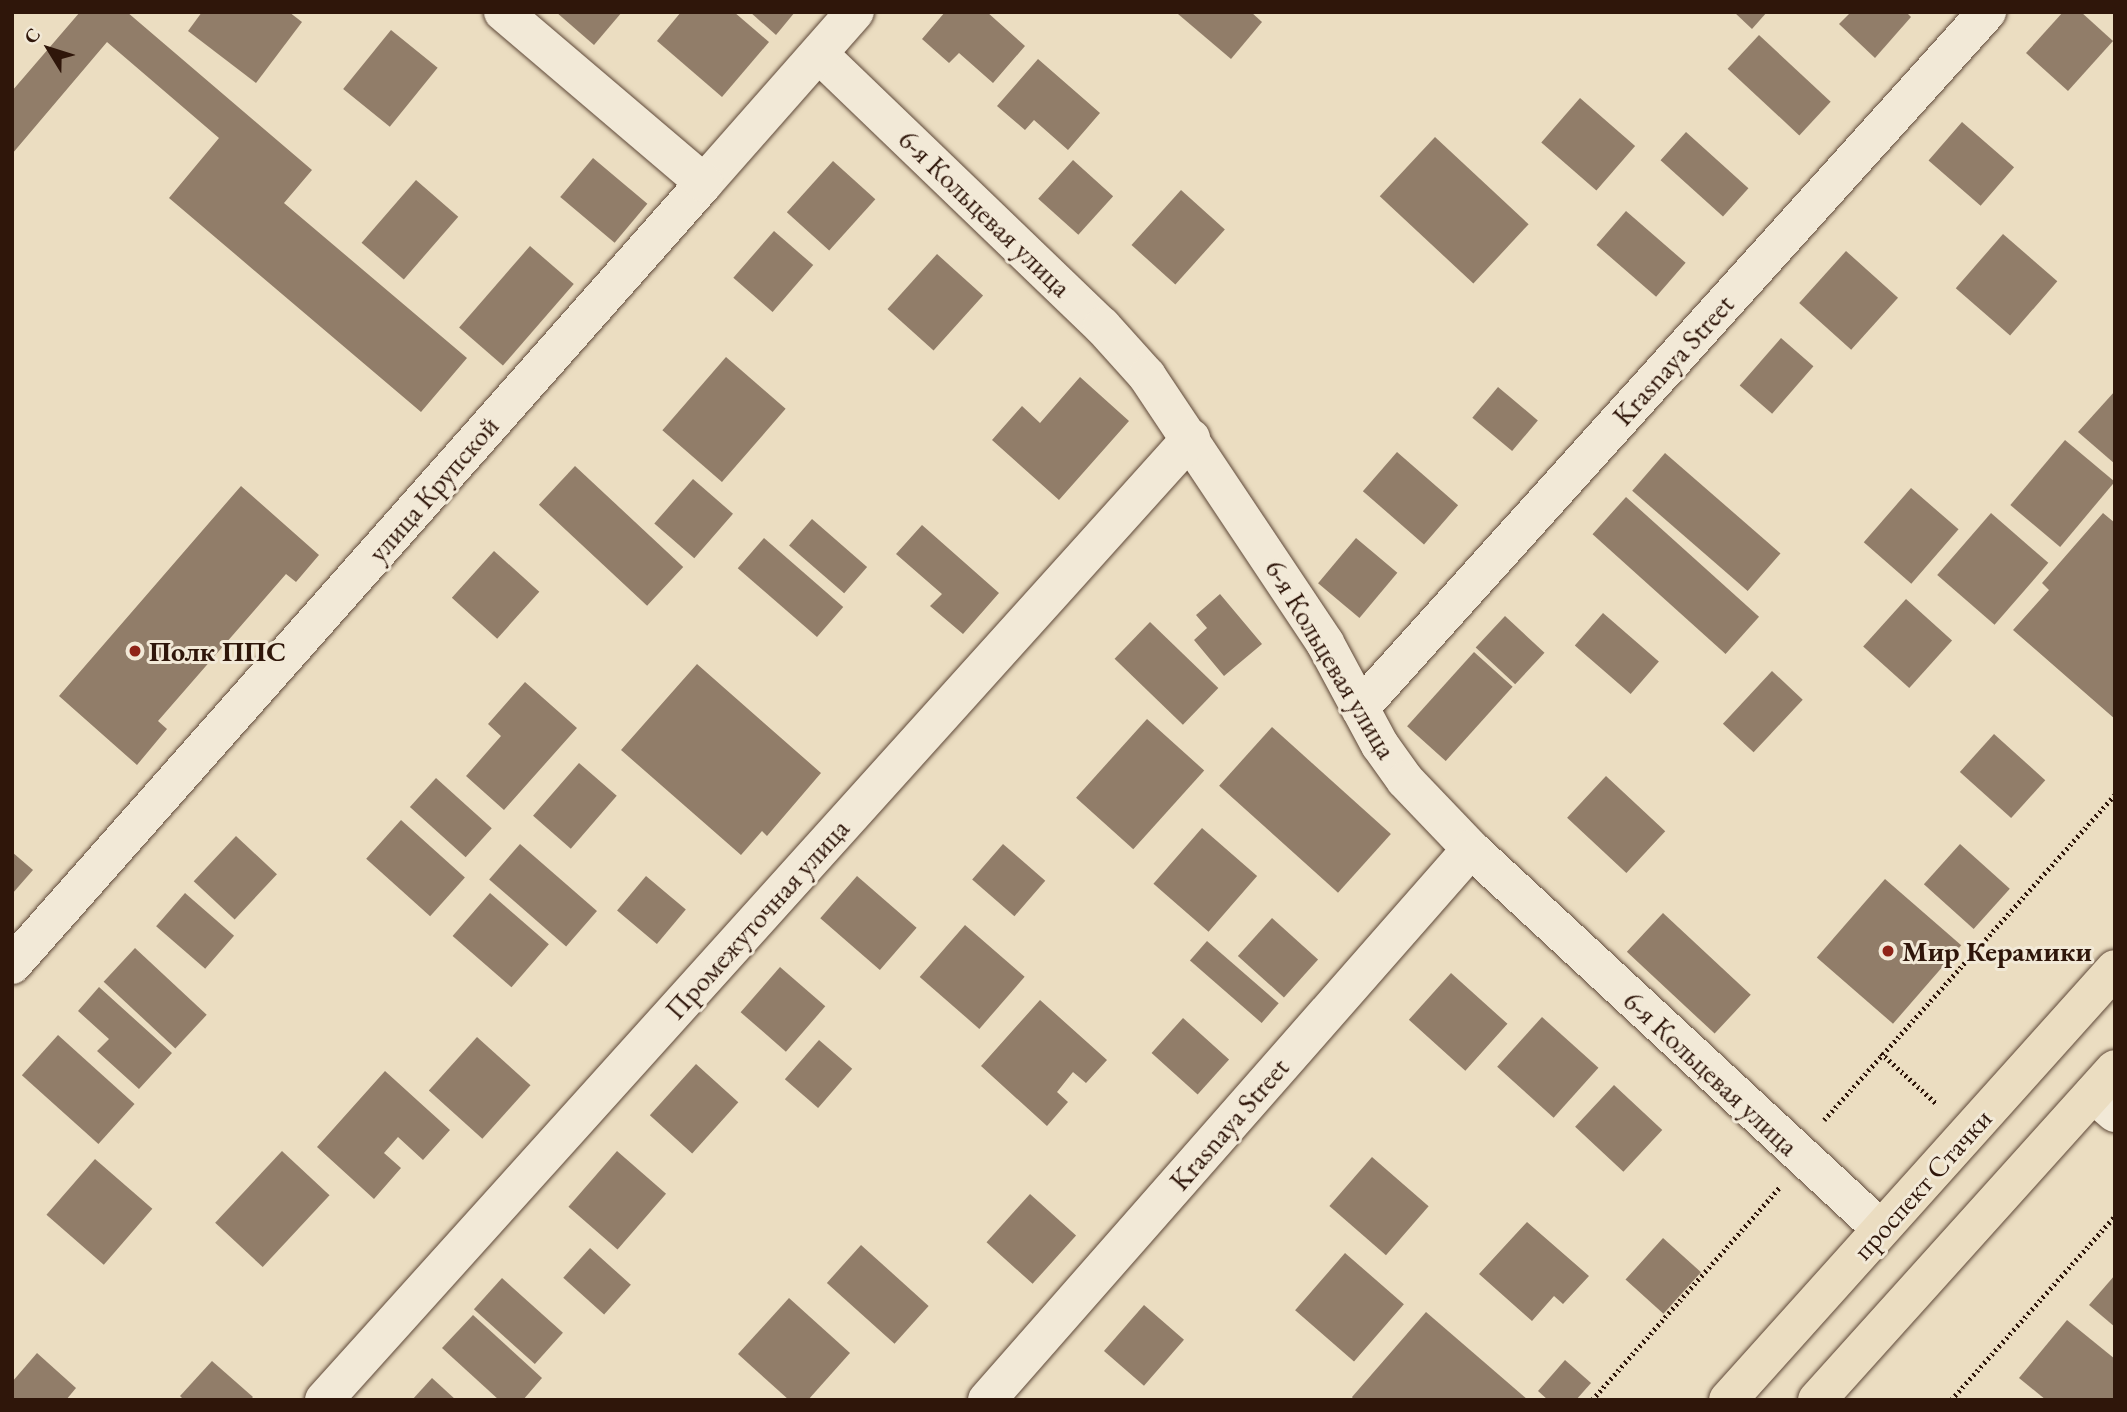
<!DOCTYPE html>
<html>
<head>
<meta charset="utf-8">
<style>
  body { margin:0 }
  #map { position:relative; width:2127px; height:1412px; overflow:hidden; background:#ebddc1; font-family:"EB Garamond",serif }
  div>[style] { position:absolute }
  .building>* { inset:0; background:#917d69; transform-origin:0 0 }
  .path>* { height:4.5px; margin-top:-2.25px; transform-origin:0; background:repeating-linear-gradient(90deg,#2f160a 0 2px,transparent 0 5.5px) }
  .roads { filter:drop-shadow(0 0 2px #5e4838) drop-shadow(0 0 2px #5e4838) }
  .minor>* { height:38px; margin:-19px; padding:0 19px; transform-origin:19px; border-radius:19px; background:#f2e9d7 }
  .tertiary>* { height:38px; margin:-19px; padding:0 19px; transform-origin:19px; border-radius:19px; background:#f2e9d7 }
  .primary>* { height:38px; margin:-19px; padding:0 19px; transform-origin:19px; border-radius:19px; background:#ebddc1 }
  .dots>* { width:19px; height:19px; translate:-50% -50%; box-sizing:border-box; border:4px solid #f2e9d7; border-radius:50% }
  span { translate:-50% -50%; white-space:nowrap; text-align:center; line-height:1.15; -webkit-text-stroke:6px #f2e9d7; paint-order:stroke }
  .street-label { font-size:28px; color:#2f160a }
  .poi-label { font-size:28px; color:#2f160a; font-weight:700 }
  .left { translate:0 -50%; text-align:left }
  .frame { position:absolute; inset:0; border:14px solid #2f160a; pointer-events:none }
  .north { position:absolute; left:14px; top:14px; width:70px; height:70px; -webkit-text-stroke:5px #f2e9d7; paint-order:stroke; rotate:308deg; font-size:19px; font-weight:700; line-height:28px; text-align:center; color:#2f160a }
  .north::after { content:''; display:block; margin:auto; width:24px; height:32px; background:#2f160a; clip-path:polygon(50% 0,100% 100%,50% 72%,0 100%) }
</style>
</head>
<body>
<div id="map">
  <div class="building">
    <i style="clip-path:polygon(80px 12px,127px 12px,312px 170px,284px 203px,467px 358px,421px 412px,169px 198px,219px 138px,107px 42px,12px 154px,12px 91px)"></i>
    <i style="clip-path:polygon(202px 12px,289px 12px,302px 22px,256px 83px,188px 31px)"></i>
    <i style="clip-path:polygon(556px 12px,622px 12px,594px 45px)"></i>
    <i style="clip-path:polygon(681px 12px,734px 12px,769px 42px,722px 97px,657px 41px)"></i>
    <i style="clip-path:polygon(750px 12px,795px 12px,776px 35px)"></i>
    <i style="clip-path:polygon(945px 12px,987px 12px,1025px 46px,993px 83px,959px 53px,949px 63px,922px 39px)"></i>
    <i style="clip-path:polygon(1180px 12px,1251px 12px,1262px 22px,1231px 59px,1178px 14px)"></i>
    <i style="clip-path:polygon(1734px 12px,1767px 12px,1752px 29px)"></i>
    <i style="clip-path:polygon(1851px 12px,1906px 12px,1911px 17px,1875px 58px,1839px 24px)"></i>
    <i style="clip-path:polygon(2063px 12px,2081px 12px,2113px 41px,2068px 91px,2026px 53px)"></i>
    <i style="left:391px;top:30px;width:60px;height:76px;rotate:39deg"></i>
    <i style="left:1759px;top:35px;width:98px;height:46px;rotate:43deg"></i>
    <i style="clip-path:polygon(1038px 59px,1100px 113px,1068px 150px,1034px 120px,1025px 130px,997px 106px)"></i>
    <i style="left:1580px;top:98px;width:73px;height:59px;rotate:41deg"></i>
    <i style="left:1962px;top:122px;width:69px;height:51px;rotate:41deg"></i>
    <i style="left:1686px;top:132px;width:84px;height:38px;rotate:42deg"></i>
    <i style="left:1435px;top:137px;width:128px;height:81px;rotate:43deg"></i>
    <i style="left:593px;top:158px;width:71px;height:51px;rotate:40deg"></i>
    <i style="left:1073px;top:160px;width:54px;height:52px;rotate:42deg"></i>
    <i style="left:833px;top:161px;width:57px;height:69px;rotate:42deg"></i>
    <i style="left:416px;top:180px;width:56px;height:83px;rotate:41deg"></i>
    <i style="left:1181px;top:190px;width:59px;height:74px;rotate:42deg"></i>
    <i style="left:1626px;top:211px;width:79px;height:45px;rotate:41deg"></i>
    <i style="left:774px;top:231px;width:52px;height:62px;rotate:41deg"></i>
    <i style="left:2003px;top:234px;width:72px;height:72px;rotate:41deg"></i>
    <i style="left:530px;top:246px;width:58px;height:108px;rotate:41deg"></i>
    <i style="left:1846px;top:251px;width:70px;height:70px;rotate:42deg"></i>
    <i style="left:937px;top:254px;width:62px;height:74px;rotate:42deg"></i>
    <i style="left:1781px;top:338px;width:43px;height:63px;rotate:41deg"></i>
    <i style="left:726px;top:357px;width:79px;height:97px;rotate:41deg"></i>
    <i style="clip-path:polygon(1080px 377px,1129px 421px,1059px 500px,992px 440px,1022px 406px,1040px 423px)"></i>
    <i style="left:1498px;top:387px;width:52px;height:40px;rotate:40deg"></i>
    <i style="clip-path:polygon(2115px 391px,2115px 464px,2078px 432px)"></i>
    <i style="left:2065px;top:440px;width:65px;height:85px;rotate:40deg"></i>
    <i style="left:1397px;top:452px;width:81px;height:52px;rotate:41deg"></i>
    <i style="left:1665px;top:453px;width:153px;height:50px;rotate:41deg"></i>
    <i style="left:575px;top:466px;width:148px;height:53px;rotate:43deg"></i>
    <i style="left:693px;top:479px;width:53px;height:59px;rotate:41deg"></i>
    <i style="clip-path:polygon(241px 486px,319px 555px,296px 582px,286px 574px,158px 721px,167px 729px,137px 765px,59px 696px)"></i>
    <i style="left:1911px;top:488px;width:63px;height:72px;rotate:41deg"></i>
    <i style="left:1626px;top:497px;width:179px;height:50px;rotate:42deg"></i>
    <i style="left:1991px;top:513px;width:76px;height:82px;rotate:41deg"></i>
    <i style="clip-path:polygon(2103px 513px,2115px 523px,2115px 719px,2013px 630px,2049px 590px,2042px 583px)"></i>
    <i style="left:812px;top:519px;width:73px;height:35px;rotate:41deg"></i>
    <i style="clip-path:polygon(922px 525px,999px 593px,963px 634px,930px 606px,942px 594px,896px 554px)"></i>
    <i style="left:764px;top:538px;width:105px;height:40px;rotate:41deg"></i>
    <i style="left:1356px;top:538px;width:54px;height:59px;rotate:40deg"></i>
    <i style="left:494px;top:551px;width:61px;height:63px;rotate:42deg"></i>
    <i style="clip-path:polygon(1220px 594px,1262px 644px,1224px 676px,1194px 640px,1207px 628px,1196px 615px)"></i>
    <i style="left:1906px;top:599px;width:62px;height:64px;rotate:42deg"></i>
    <i style="left:1603px;top:613px;width:74px;height:43px;rotate:41deg"></i>
    <i style="left:1505px;top:616px;width:54px;height:43px;rotate:43deg"></i>
    <i style="left:1150px;top:622px;width:95px;height:51px;rotate:44deg"></i>
    <i style="left:1474px;top:652px;width:52px;height:100px;rotate:42deg"></i>
    <i style="clip-path:polygon(697px 664px,821px 773px,767px 836px,762px 831px,741px 855px,621px 750px)"></i>
    <i style="left:1772px;top:671px;width:42px;height:72px;rotate:43deg"></i>
    <i style="clip-path:polygon(525px 682px,577px 728px,504px 810px,466px 776px,501px 736px,488px 724px)"></i>
    <i style="left:1147px;top:719px;width:77px;height:106px;rotate:42deg"></i>
    <i style="left:1272px;top:727px;width:160px;height:79px;rotate:42deg"></i>
    <i style="left:1994px;top:734px;width:69px;height:51px;rotate:42deg"></i>
    <i style="left:579px;top:763px;width:50px;height:70px;rotate:41deg"></i>
    <i style="left:1606px;top:776px;width:81px;height:57px;rotate:43deg"></i>
    <i style="left:436px;top:778px;width:75px;height:39px;rotate:42deg"></i>
    <i style="left:401px;top:820px;width:86px;height:52px;rotate:42deg"></i>
    <i style="left:1202px;top:828px;width:73px;height:74px;rotate:41deg"></i>
    <i style="left:236px;top:836px;width:56px;height:62px;rotate:43deg"></i>
    <i style="left:520px;top:844px;width:102px;height:47px;rotate:41deg"></i>
    <i style="left:1003px;top:844px;width:56px;height:47px;rotate:41deg"></i>
    <i style="left:1960px;top:844px;width:67px;height:54px;rotate:42deg"></i>
    <i style="clip-path:polygon(12px 852px,33px 870px,12px 894px)"></i>
    <i style="left:646px;top:876px;width:52px;height:45px;rotate:40deg"></i>
    <i style="left:857px;top:876px;width:79px;height:56px;rotate:41deg"></i>
    <i style="left:1885px;top:879px;width:101px;height:104px;rotate:41deg"></i>
    <i style="left:185px;top:893px;width:65px;height:44px;rotate:41deg"></i>
    <i style="left:490px;top:893px;width:78px;height:57px;rotate:41deg"></i>
    <i style="left:1663px;top:913px;width:120px;height:53px;rotate:43deg"></i>
    <i style="left:1272px;top:918px;width:62px;height:51px;rotate:42deg"></i>
    <i style="left:965px;top:925px;width:79px;height:69px;rotate:41deg"></i>
    <i style="left:1207px;top:941px;width:95px;height:26px;rotate:41deg"></i>
    <i style="left:135px;top:948px;width:98px;height:46px;rotate:43deg"></i>
    <i style="left:780px;top:967px;width:60px;height:60px;rotate:41deg"></i>
    <i style="left:1451px;top:973px;width:76px;height:63px;rotate:42deg"></i>
    <i style="clip-path:polygon(99px 987px,172px 1053px,139px 1089px,97px 1051px,109px 1039px,78px 1011px)"></i>
    <i style="clip-path:polygon(1040px 1000px,1107px 1060px,1086px 1083px,1073px 1072px,1057px 1092px,1068px 1102px,1047px 1126px,981px 1066px)"></i>
    <i style="left:1542px;top:1017px;width:76px;height:67px;rotate:42deg"></i>
    <i style="left:1183px;top:1018px;width:62px;height:47px;rotate:42deg"></i>
    <i style="left:58px;top:1035px;width:103px;height:54px;rotate:42deg"></i>
    <i style="left:477px;top:1037px;width:72px;height:72px;rotate:42deg"></i>
    <i style="left:819px;top:1040px;width:44px;height:52px;rotate:41deg"></i>
    <i style="left:696px;top:1064px;width:57px;height:69px;rotate:42deg"></i>
    <i style="clip-path:polygon(385px 1071px,450px 1130px,423px 1160px,398px 1137px,384px 1153px,401px 1168px,374px 1199px,317px 1147px)"></i>
    <i style="left:1614px;top:1085px;width:66px;height:57px;rotate:43deg"></i>
    <i style="left:282px;top:1151px;width:65px;height:98px;rotate:43deg"></i>
    <i style="left:617px;top:1151px;width:65px;height:74px;rotate:41deg"></i>
    <i style="left:1372px;top:1157px;width:75px;height:65px;rotate:41deg"></i>
    <i style="left:95px;top:1159px;width:76px;height:74px;rotate:41deg"></i>
    <i style="left:1030px;top:1194px;width:62px;height:65px;rotate:42deg"></i>
    <i style="clip-path:polygon(1527px 1222px,1589px 1276px,1563px 1304px,1554px 1296px,1532px 1321px,1479px 1274px)"></i>
    <i style="left:1663px;top:1238px;width:51px;height:56px;rotate:42deg"></i>
    <i style="left:861px;top:1245px;width:91px;height:51px;rotate:42deg"></i>
    <i style="left:590px;top:1248px;width:55px;height:40px;rotate:42deg"></i>
    <i style="left:1345px;top:1253px;width:78px;height:76px;rotate:41deg"></i>
    <i style="clip-path:polygon(2115px 1275px,2115px 1327px,2089px 1305px)"></i>
    <i style="left:502px;top:1278px;width:82px;height:42px;rotate:42deg"></i>
    <i style="clip-path:polygon(789px 1298px,850px 1353px,808px 1400px,789px 1400px,738px 1354px)"></i>
    <i style="left:1144px;top:1305px;width:53px;height:61px;rotate:41deg"></i>
    <i style="clip-path:polygon(1426px 1312px,1528px 1400px,1354px 1400px,1352px 1397px)"></i>
    <i style="clip-path:polygon(473px 1315px,542px 1378px,523px 1400px,499px 1400px,442px 1348px)"></i>
    <i style="clip-path:polygon(2067px 1320px,2115px 1359px,2115px 1400px,2046px 1400px,2019px 1378px)"></i>
    <i style="clip-path:polygon(37px 1353px,76px 1388px,66px 1400px,12px 1400px,12px 1382px)"></i>
    <i style="clip-path:polygon(1565px 1360px,1591px 1383px,1576px 1400px,1548px 1400px,1538px 1391px)"></i>
    <i style="clip-path:polygon(212px 1361px,253px 1397px,250px 1400px,184px 1400px,180px 1396px)"></i>
    <i style="clip-path:polygon(432px 1378px,456px 1400px,412px 1400px)"></i>
  </div>
  <div class="path">
    <i style="left:1881px;top:1053px;width:76px;rotate:42.3deg"></i>
    <i style="left:1824px;top:1120px;width:437px;rotate:-48.2deg"></i>
    <i style="left:1592px;top:1400px;width:283px;rotate:-48.6deg"></i>
    <i style="left:1951px;top:1400px;width:246px;rotate:-48.3deg"></i>
  </div>
  <div class="roads">
    <div class="minor">
      <i style="left:819px;top:54px;width:393px;rotate:43.9deg"></i>
      <i style="left:1102px;top:326px;width:67px;rotate:48deg"></i>
      <i style="left:1147px;top:376px;width:321px;rotate:56.3deg"></i>
      <i style="left:1325px;top:643px;width:116px;rotate:61.7deg"></i>
      <i style="left:1380px;top:745px;width:43px;rotate:54.5deg"></i>
      <i style="left:1405px;top:780px;width:95px;rotate:46.3deg"></i>
      <i style="left:1471px;top:849px;width:559px;rotate:42.83deg"></i>
      <i style="left:704px;top:183px;width:228px;rotate:-48.6deg"></i>
      <i style="left:1360px;top:708px;width:937px;rotate:-47.99deg"></i>
      <i style="left:2093px;top:1094px;width:29px;rotate:41deg"></i>
      <i style="left:324px;top:1400px;width:1295px;rotate:-47.97deg"></i>
      <i style="left:987px;top:1400px;width:733px;rotate:-48.7deg"></i>
    </div>
    <div class="tertiary">
      <i style="left:12px;top:965px;width:1044px;rotate:-48.49deg"></i>
      <i style="left:704px;top:183px;width:264px;rotate:-139.6deg"></i>
    </div>
    <div class="primary">
      <i style="left:1728px;top:1400px;width:579px;rotate:-48.08deg"></i>
      <i style="left:1817px;top:1400px;width:445px;rotate:-48deg"></i>
    </div>
  </div>
  <div class="dots">
    <i style="left:135px;top:651px;background:#8f2418"></i>
    <i style="left:1888px;top:951px;background:#8f2418"></i>
  </div>
  <div class="street-label">
    <span style="left:985px;top:213px;rotate:44deg">6-я Кольцевая улица</span>
    <span style="left:1673px;top:360px;rotate:-48deg">Krasnaya Street</span>
    <span style="left:433px;top:489px;rotate:-49deg">улица Крупской</span>
    <span style="left:1331px;top:659px;rotate:59deg">6-я Кольцевая улица</span>
    <span style="left:757px;top:919px;rotate:-48deg">Промежуточная улица</span>
    <span style="left:1711px;top:1073px;rotate:43deg">6-я Кольцевая улица</span>
    <span style="left:1229px;top:1124px;rotate:-49deg">Krasnaya Street</span>
    <span style="left:1922px;top:1184px;rotate:-48deg">проспект Стачки</span>
  </div>
  <div class="poi-label">
    <span class="left" style="left:149px;top:651px">Полк ППС</span>
    <span class="left" style="left:1902px;top:951px">Мир Керамики</span>
  </div>
  <div class="frame"></div>
  <div class="north">С</div>
</div>
</body>
</html>
